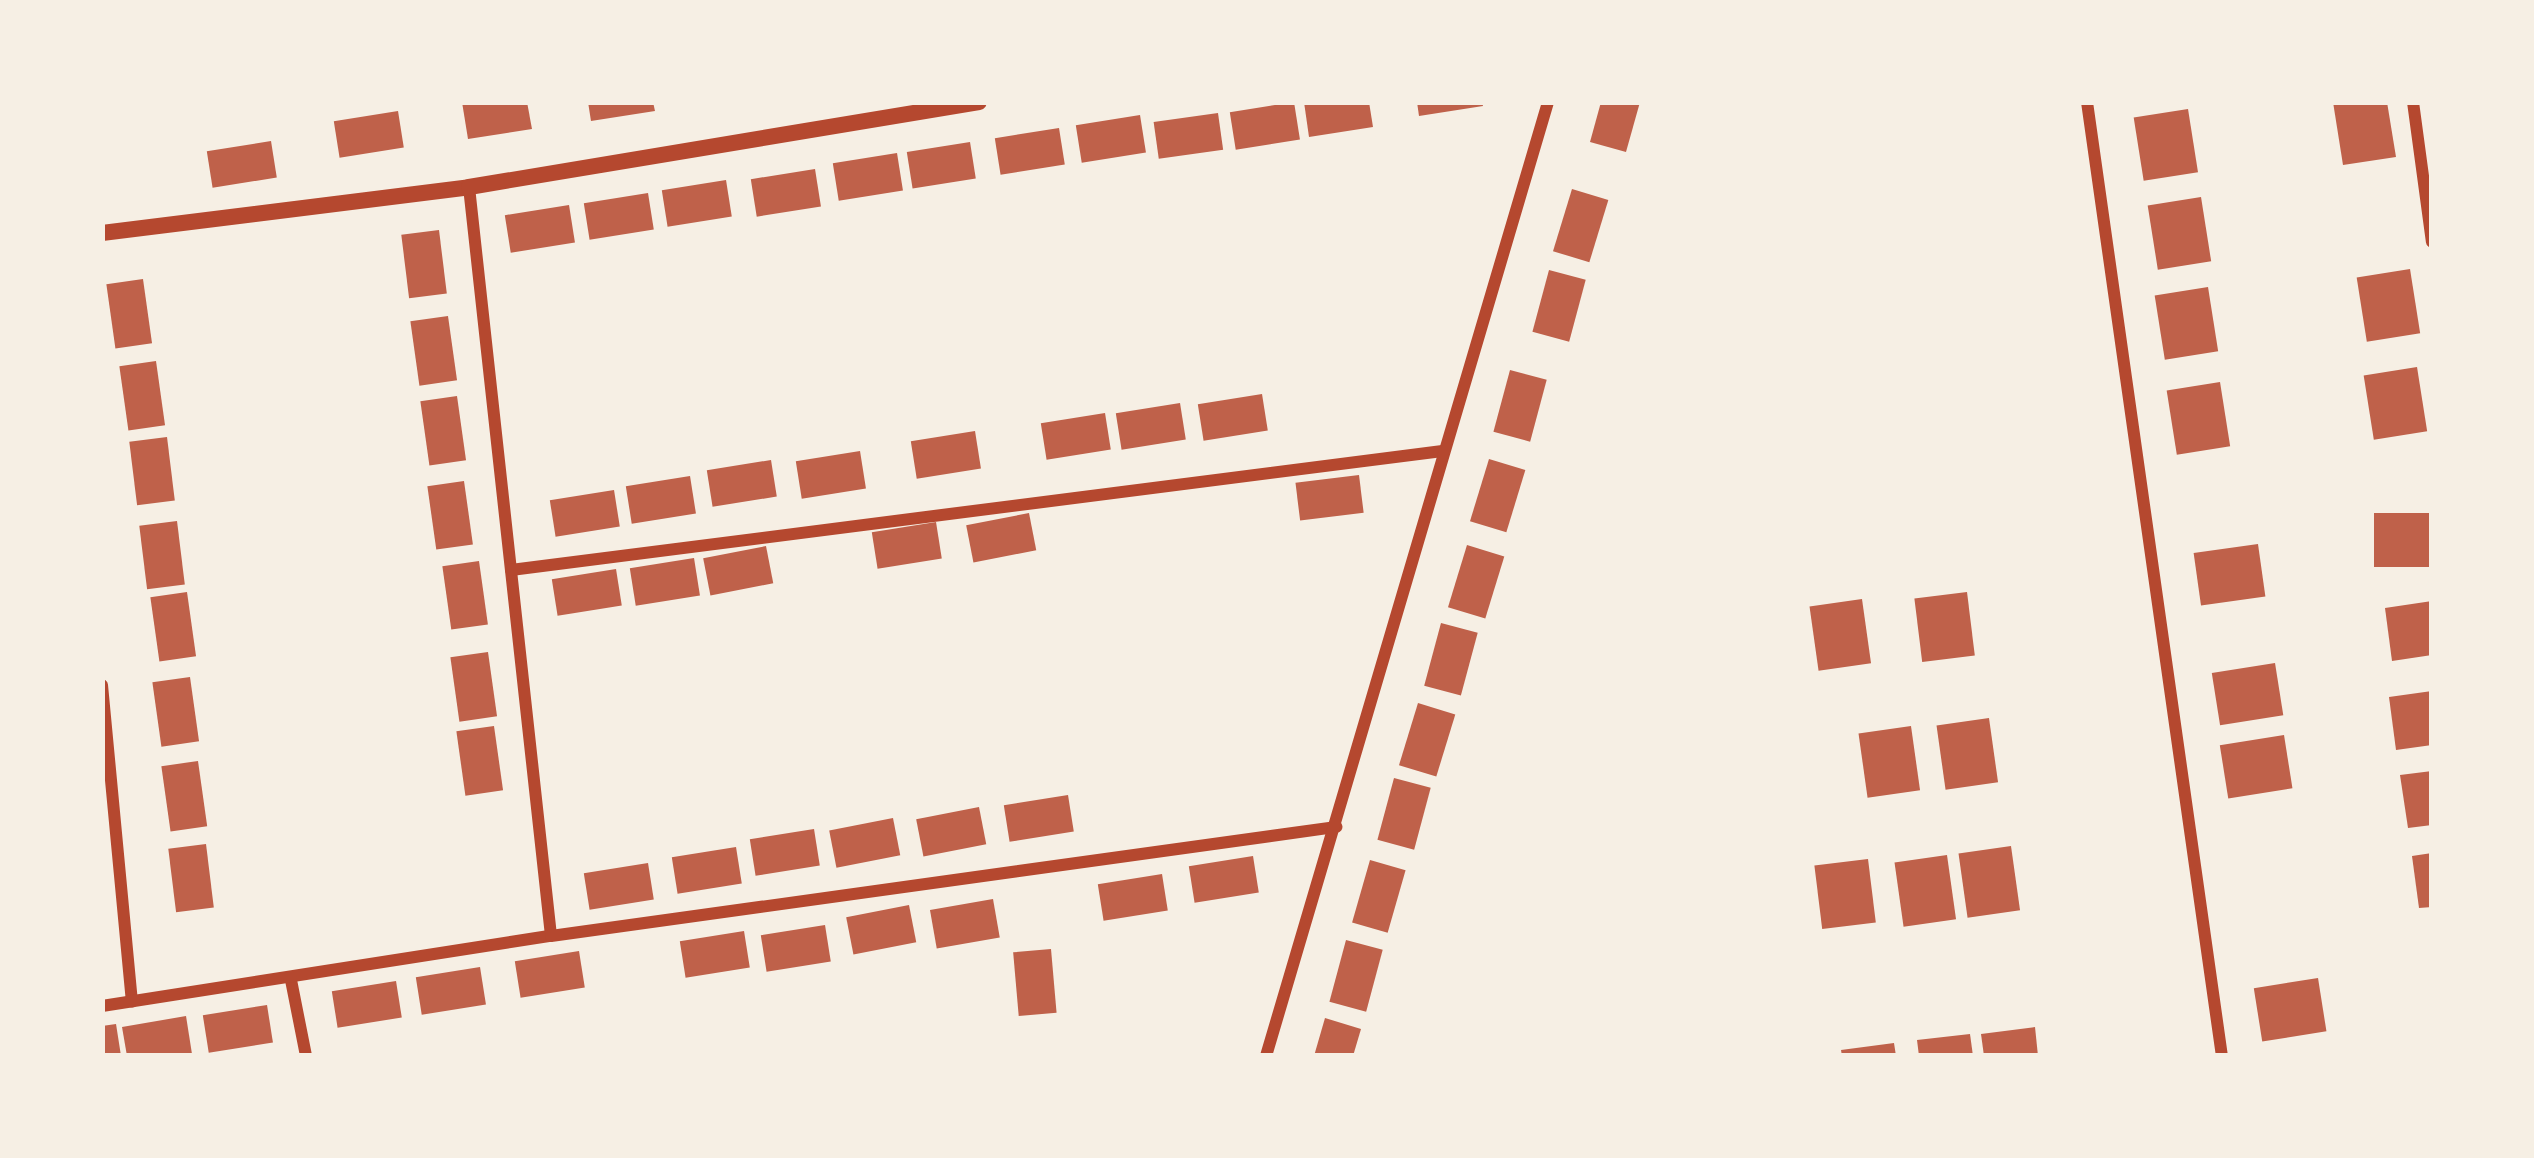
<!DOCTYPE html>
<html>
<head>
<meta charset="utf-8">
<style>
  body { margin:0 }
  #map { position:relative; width:2534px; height:1158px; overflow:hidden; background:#f6efe4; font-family:Lato,sans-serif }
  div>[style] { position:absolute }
  .building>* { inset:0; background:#bf614a; transform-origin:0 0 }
  .minor>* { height:12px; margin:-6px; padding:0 6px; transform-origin:6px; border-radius:6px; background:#b5482f }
  .tertiary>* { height:16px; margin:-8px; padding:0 8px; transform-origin:8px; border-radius:8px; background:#b5482f }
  span { translate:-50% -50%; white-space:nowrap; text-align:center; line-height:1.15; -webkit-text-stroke:9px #f6efe4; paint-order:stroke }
  .frame { position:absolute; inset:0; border:105px solid #f6efe4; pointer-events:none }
</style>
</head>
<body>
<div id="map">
  <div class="building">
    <i style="clip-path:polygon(462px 102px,527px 102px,532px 129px,468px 139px)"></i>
    <i style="clip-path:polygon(588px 102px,653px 102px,655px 111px,591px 121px)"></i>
    <i style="left:1294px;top:102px;width:38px;height:65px;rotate:81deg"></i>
    <i style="clip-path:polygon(1304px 102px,1369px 102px,1373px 127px,1309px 137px)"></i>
    <i style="clip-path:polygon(1417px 102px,1482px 102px,1483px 106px,1419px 116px)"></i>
    <i style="clip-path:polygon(1601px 102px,1640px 102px,1626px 152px,1590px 142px)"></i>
    <i style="clip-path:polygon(2333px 102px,2387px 102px,2396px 157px,2343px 165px)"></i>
    <i style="left:2188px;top:109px;width:64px;height:55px;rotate:81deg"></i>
    <i style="left:398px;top:111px;width:37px;height:65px;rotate:81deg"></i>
    <i style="left:1218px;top:113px;width:37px;height:65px;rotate:82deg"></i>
    <i style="left:1140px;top:115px;width:38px;height:65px;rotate:81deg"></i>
    <i style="left:1059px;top:128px;width:37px;height:65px;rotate:81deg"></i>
    <i style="left:271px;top:141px;width:37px;height:65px;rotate:81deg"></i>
    <i style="left:970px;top:142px;width:37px;height:64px;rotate:81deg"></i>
    <i style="left:897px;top:153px;width:38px;height:65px;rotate:81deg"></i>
    <i style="left:815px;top:169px;width:38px;height:65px;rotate:81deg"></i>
    <i style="left:726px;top:180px;width:37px;height:65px;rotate:81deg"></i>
    <i style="left:1572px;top:189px;width:38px;height:65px;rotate:17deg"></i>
    <i style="left:648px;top:193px;width:37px;height:65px;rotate:81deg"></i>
    <i style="left:2201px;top:197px;width:65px;height:54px;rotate:81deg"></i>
    <i style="left:569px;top:205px;width:38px;height:65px;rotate:81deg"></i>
    <i style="left:439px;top:230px;width:64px;height:38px;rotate:83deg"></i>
    <i style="left:2410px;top:269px;width:65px;height:54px;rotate:81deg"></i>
    <i style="left:1549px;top:270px;width:38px;height:64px;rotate:15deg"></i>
    <i style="left:143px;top:279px;width:65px;height:37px;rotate:82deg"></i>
    <i style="left:2208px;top:287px;width:65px;height:54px;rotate:81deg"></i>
    <i style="left:448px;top:316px;width:65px;height:38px;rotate:82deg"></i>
    <i style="left:156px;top:361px;width:65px;height:37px;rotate:82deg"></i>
    <i style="left:2417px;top:367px;width:65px;height:54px;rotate:81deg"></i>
    <i style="left:1510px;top:370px;width:38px;height:64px;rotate:15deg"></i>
    <i style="left:2220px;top:382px;width:65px;height:54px;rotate:81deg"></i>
    <i style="left:1262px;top:394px;width:37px;height:65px;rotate:81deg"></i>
    <i style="left:457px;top:396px;width:65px;height:37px;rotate:82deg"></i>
    <i style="left:1180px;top:403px;width:37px;height:65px;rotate:81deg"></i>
    <i style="left:1105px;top:413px;width:37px;height:65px;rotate:81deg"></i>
    <i style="left:975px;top:431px;width:38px;height:65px;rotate:81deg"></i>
    <i style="left:167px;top:437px;width:64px;height:38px;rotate:83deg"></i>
    <i style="left:860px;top:451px;width:38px;height:65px;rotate:81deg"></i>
    <i style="left:1489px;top:459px;width:38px;height:65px;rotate:17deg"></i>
    <i style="left:771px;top:460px;width:37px;height:65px;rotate:81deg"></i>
    <i style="left:1359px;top:475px;width:38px;height:64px;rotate:83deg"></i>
    <i style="left:690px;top:476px;width:38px;height:65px;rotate:81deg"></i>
    <i style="left:464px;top:481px;width:64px;height:37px;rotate:82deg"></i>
    <i style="left:614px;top:490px;width:37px;height:65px;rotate:81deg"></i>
    <i style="left:1029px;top:513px;width:38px;height:64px;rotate:79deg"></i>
    <i style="left:2432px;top:513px;width:54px;height:58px;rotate:90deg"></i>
    <i style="left:177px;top:521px;width:64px;height:38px;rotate:83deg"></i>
    <i style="left:936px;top:522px;width:37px;height:65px;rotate:81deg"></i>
    <i style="left:2258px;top:544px;width:53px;height:65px;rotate:82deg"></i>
    <i style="left:1467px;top:545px;width:39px;height:65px;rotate:17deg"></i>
    <i style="left:766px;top:546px;width:38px;height:64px;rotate:79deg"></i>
    <i style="left:694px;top:558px;width:38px;height:65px;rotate:81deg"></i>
    <i style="left:479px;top:561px;width:64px;height:37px;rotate:82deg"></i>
    <i style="left:616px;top:569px;width:37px;height:65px;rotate:81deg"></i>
    <i style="left:187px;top:592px;width:65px;height:37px;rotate:82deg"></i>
    <i style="left:1967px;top:592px;width:64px;height:53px;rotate:83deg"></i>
    <i style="left:1862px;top:599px;width:65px;height:53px;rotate:82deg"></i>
    <i style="clip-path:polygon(2432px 601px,2432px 655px,2392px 661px,2385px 608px)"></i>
    <i style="left:1441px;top:623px;width:38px;height:65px;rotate:15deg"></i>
    <i style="left:488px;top:652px;width:65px;height:38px;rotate:82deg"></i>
    <i style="left:2275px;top:663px;width:53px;height:64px;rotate:81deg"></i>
    <i style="left:190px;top:677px;width:65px;height:38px;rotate:82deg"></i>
    <i style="clip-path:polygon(2432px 691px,2432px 745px,2396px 750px,2389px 697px)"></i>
    <i style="left:1418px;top:703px;width:39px;height:65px;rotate:17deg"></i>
    <i style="left:1989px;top:718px;width:65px;height:53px;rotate:82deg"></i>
    <i style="left:494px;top:726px;width:65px;height:38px;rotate:82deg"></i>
    <i style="left:1911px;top:726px;width:65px;height:53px;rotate:82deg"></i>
    <i style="left:2284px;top:735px;width:54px;height:65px;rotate:81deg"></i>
    <i style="left:198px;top:761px;width:66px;height:37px;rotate:82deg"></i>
    <i style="clip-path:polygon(2432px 771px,2432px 825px,2408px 828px,2400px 775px)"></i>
    <i style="left:1394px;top:778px;width:38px;height:64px;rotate:15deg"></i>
    <i style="left:1068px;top:795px;width:37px;height:65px;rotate:81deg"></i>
    <i style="left:979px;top:807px;width:38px;height:64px;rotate:79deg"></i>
    <i style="left:893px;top:818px;width:38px;height:65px;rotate:79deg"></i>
    <i style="left:814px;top:829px;width:37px;height:65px;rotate:81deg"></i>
    <i style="left:206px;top:844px;width:64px;height:38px;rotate:83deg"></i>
    <i style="left:2011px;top:846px;width:65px;height:53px;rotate:82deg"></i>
    <i style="left:736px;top:847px;width:37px;height:65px;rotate:81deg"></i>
    <i style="clip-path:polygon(2432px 853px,2432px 907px,2419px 908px,2412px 856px)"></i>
    <i style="left:1947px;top:855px;width:65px;height:53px;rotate:82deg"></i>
    <i style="left:1253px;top:856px;width:37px;height:65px;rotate:81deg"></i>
    <i style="left:1868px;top:859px;width:64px;height:54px;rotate:83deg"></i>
    <i style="left:1370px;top:860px;width:37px;height:65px;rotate:16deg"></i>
    <i style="left:648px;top:863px;width:37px;height:65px;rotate:81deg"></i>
    <i style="left:1162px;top:874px;width:37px;height:65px;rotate:81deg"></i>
    <i style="left:993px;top:899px;width:39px;height:64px;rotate:80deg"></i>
    <i style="left:909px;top:905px;width:38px;height:64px;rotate:79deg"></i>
    <i style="left:825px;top:925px;width:37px;height:65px;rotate:81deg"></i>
    <i style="left:744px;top:931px;width:37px;height:65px;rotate:81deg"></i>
    <i style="left:1346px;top:940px;width:38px;height:64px;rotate:15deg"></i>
    <i style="left:1051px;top:949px;width:64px;height:38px;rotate:85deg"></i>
    <i style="left:579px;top:951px;width:37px;height:65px;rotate:81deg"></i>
    <i style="left:480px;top:967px;width:38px;height:65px;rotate:81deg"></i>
    <i style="left:2318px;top:978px;width:54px;height:65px;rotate:81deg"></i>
    <i style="left:396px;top:981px;width:37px;height:65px;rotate:81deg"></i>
    <i style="left:267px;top:1005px;width:38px;height:65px;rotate:81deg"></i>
    <i style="clip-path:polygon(186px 1016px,192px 1054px,127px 1056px,122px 1027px)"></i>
    <i style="clip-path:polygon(1325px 1018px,1361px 1029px,1353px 1056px,1314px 1056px)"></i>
    <i style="clip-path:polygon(116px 1024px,121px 1056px,102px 1056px,102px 1026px)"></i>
    <i style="clip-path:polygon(2035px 1027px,2038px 1056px,1984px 1056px,1981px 1034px)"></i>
    <i style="clip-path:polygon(1970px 1034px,1973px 1056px,1919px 1056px,1917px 1040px)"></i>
    <i style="clip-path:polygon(1894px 1043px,1896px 1056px,1842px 1056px,1841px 1050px)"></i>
  </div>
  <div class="minor">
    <i style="left:2087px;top:102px;width:964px;rotate:81.95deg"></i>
    <i style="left:2413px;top:102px;width:141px;rotate:82.3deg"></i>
    <i style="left:469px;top:187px;width:753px;rotate:83.75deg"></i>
    <i style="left:511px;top:570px;width:939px;rotate:-7.28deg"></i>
    <i style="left:102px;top:685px;width:318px;rotate:84.6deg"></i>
    <i style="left:291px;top:980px;width:77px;rotate:78.8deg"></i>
    <i style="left:102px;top:1006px;width:454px;rotate:-8.9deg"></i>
    <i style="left:551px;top:936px;width:793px;rotate:-7.91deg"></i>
    <i style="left:1266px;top:1056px;width:995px;rotate:-73.53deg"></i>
  </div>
  <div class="tertiary">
    <i style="left:102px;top:233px;width:370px;rotate:-7.1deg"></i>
    <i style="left:469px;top:187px;width:517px;rotate:-9.46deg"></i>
  </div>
  <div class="frame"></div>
</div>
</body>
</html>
